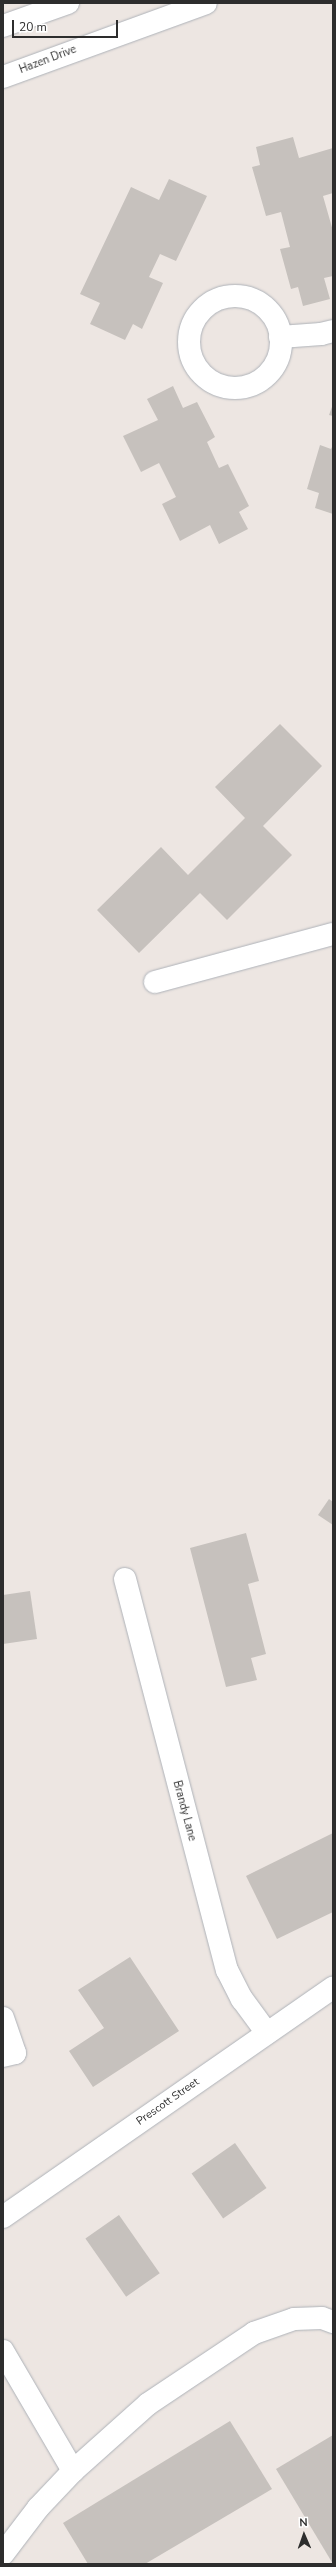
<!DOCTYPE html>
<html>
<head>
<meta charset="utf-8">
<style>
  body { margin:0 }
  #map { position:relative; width:336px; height:2567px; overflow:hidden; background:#ede6e2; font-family:"Nunito Sans",sans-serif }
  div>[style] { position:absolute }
  .building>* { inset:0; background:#c6c1bd; transform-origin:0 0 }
  .roads { filter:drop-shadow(0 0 1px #aeb2b8) drop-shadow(0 0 1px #aeb2b8) }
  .minor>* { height:22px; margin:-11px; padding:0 11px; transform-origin:11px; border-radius:11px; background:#fff }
  .minor>.ring { margin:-11px; padding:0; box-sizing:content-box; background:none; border:22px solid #fff; border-radius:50% }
  span { translate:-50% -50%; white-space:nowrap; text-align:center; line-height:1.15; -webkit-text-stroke:4px #fff; paint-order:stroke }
  .street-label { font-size:11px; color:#2d2d2d }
  .frame { position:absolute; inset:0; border:4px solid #2d2d2d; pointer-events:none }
  .north { position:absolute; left:284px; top:2515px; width:40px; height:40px; -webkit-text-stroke:3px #fff; paint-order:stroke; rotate:358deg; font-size:11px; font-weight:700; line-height:16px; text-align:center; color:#2d2d2d }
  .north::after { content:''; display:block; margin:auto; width:14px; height:18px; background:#2d2d2d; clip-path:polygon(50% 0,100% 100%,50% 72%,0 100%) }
  .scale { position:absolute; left:12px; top:20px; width:106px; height:18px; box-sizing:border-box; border:2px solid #2d2d2d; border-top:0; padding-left:5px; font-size:12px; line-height:14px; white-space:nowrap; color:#2d2d2d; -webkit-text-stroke:3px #fff; paint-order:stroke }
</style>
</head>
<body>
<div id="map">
  <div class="building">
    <i style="clip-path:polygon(293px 137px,299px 158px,333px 148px,333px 193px,323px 196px,333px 231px,333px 276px,324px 278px,330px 299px,303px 306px,298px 287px,291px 289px,280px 249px,290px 247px,281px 212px,266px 216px,252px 167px,260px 165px,256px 147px)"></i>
    <i style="clip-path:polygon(169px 179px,207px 196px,176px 261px,160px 254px,149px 277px,163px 283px,142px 329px,133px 324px,125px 340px,90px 324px,100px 303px,80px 294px,131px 187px,159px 200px)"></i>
    <i style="clip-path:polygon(173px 386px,183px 408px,197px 402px,215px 437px,207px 442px,219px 468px,228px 464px,249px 506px,239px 512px,248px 529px,219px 544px,210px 525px,180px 541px,162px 504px,176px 497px,159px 463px,141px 472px,123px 436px,158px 420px,147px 399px)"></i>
    <i style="clip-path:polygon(333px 404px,333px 416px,329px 415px)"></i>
    <i style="clip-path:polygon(320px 445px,331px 449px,333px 445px,333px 514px,315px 508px,319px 493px,307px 489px)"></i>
    <i style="clip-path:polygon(280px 724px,322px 766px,263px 826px,292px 855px,227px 920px,200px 893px,139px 953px,97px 910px,161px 847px,188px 875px,245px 818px,215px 787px)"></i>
    <i style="clip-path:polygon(329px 1499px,333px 1502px,333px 1525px,318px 1515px)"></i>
    <i style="clip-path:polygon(246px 1533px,259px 1581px,248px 1584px,266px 1654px,251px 1658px,257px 1680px,226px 1687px,190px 1548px)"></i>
    <i style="clip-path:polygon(30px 1591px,37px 1639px,3px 1644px,3px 1595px)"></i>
    <i style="clip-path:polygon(333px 1833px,333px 1912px,277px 1939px,246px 1876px)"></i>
    <i style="clip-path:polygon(130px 1957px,179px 2031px,93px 2087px,69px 2051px,104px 2028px,78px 1990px)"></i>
    <i style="left:235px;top:2143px;width:55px;height:53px;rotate:55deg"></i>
    <i style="left:119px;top:2215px;width:71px;height:41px;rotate:55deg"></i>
    <i style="clip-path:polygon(230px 2421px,272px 2489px,145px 2564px,88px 2564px,63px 2523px)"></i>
    <i style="clip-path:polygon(333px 2435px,333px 2564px,276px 2469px)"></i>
  </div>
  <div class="roads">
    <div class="minor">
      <i style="left:3px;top:26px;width:69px;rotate:-19.5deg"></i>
      <i style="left:3px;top:77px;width:216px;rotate:-20deg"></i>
      <i class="ring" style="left:189px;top:296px;width:70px;height:70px"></i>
      <i style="left:280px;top:337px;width:41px;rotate:-4.2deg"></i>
      <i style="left:321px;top:334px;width:12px;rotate:-14deg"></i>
      <i style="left:155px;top:982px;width:184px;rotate:-15.1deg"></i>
      <i style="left:125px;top:1579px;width:404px;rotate:75.4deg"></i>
      <i style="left:227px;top:1970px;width:33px;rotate:63deg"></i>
      <i style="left:242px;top:1999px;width:42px;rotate:53.7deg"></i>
      <i style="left:3px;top:2018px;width:37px;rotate:71deg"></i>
      <i style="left:15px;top:2053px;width:12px;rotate:166deg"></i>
      <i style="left:3px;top:2217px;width:402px;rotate:-34.8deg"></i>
      <i style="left:3px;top:2351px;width:139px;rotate:59.7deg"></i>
      <i style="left:3px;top:2554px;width:58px;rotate:-52.7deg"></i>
      <i style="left:38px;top:2508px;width:51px;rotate:-46.6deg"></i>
      <i style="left:73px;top:2471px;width:101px;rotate:-41.8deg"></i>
      <i style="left:148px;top:2404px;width:128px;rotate:-33.8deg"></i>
      <i style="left:254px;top:2333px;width:42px;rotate:-19.3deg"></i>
      <i style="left:294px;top:2319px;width:28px;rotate:-2deg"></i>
      <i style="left:322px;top:2318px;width:12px;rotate:20deg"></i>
    </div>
  </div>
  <div class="street-label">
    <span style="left:48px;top:60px;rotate:-21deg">Hazen Drive</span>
    <span style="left:184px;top:1811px;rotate:75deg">Brandy Lane</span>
    <span style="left:168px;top:2102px;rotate:-35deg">Prescott Street</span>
  </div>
  <div class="frame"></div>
  <div class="north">N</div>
  <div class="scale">20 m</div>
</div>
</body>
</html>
